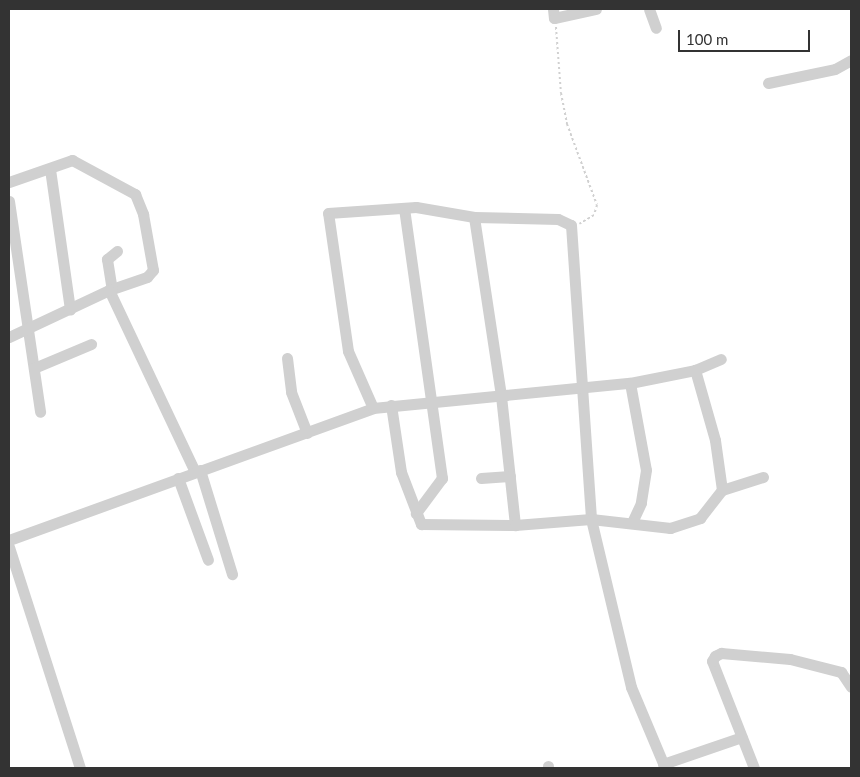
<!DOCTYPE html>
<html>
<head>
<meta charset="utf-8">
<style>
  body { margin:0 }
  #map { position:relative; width:860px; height:777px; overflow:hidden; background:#fff; font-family:Lato,sans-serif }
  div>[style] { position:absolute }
  .path>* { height:2px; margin-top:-1px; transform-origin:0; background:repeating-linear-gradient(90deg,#d0d0d0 0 2.5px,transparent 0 5px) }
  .minor>* { height:11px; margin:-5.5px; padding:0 5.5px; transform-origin:5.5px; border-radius:5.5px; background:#d0d0d0 }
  span { translate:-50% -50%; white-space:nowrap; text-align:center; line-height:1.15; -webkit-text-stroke:5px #fff; paint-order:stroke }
  .frame { position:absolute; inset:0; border:10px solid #333; pointer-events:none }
  .scale { position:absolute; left:678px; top:30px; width:132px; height:22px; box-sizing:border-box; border:2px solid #333; border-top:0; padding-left:6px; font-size:15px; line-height:18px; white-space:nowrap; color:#333; -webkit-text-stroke:4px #fff; paint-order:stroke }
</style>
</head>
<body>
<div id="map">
  <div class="path">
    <i style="left:556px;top:27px;width:66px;rotate:85.7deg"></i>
    <i style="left:561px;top:93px;width:32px;rotate:79deg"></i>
    <i style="left:567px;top:124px;width:86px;rotate:69.7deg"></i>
    <i style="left:597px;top:205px;width:10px;rotate:107deg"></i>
    <i style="left:594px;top:215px;width:17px;rotate:149deg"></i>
  </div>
  <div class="minor">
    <i style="left:553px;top:9px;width:9px;rotate:84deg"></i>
    <i style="left:554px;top:18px;width:43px;rotate:-12.1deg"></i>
    <i style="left:649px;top:9px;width:20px;rotate:70deg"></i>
    <i style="left:768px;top:83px;width:68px;rotate:-11.8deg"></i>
    <i style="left:835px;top:69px;width:18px;rotate:-29deg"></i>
    <i style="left:50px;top:169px;width:142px;rotate:81.9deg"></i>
    <i style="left:9px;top:182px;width:67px;rotate:-19.2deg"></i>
    <i style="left:72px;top:160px;width:72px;rotate:28.4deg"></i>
    <i style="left:135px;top:194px;width:22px;rotate:68deg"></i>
    <i style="left:143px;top:214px;width:57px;rotate:79.9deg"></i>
    <i style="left:153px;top:270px;width:9px;rotate:131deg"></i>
    <i style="left:147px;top:277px;width:37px;rotate:161deg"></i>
    <i style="left:9px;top:201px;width:213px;rotate:81.6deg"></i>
    <i style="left:404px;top:208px;width:273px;rotate:82deg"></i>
    <i style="left:442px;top:478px;width:44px;rotate:126.6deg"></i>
    <i style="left:474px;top:217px;width:181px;rotate:81.4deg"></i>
    <i style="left:501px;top:396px;width:130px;rotate:83.8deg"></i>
    <i style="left:117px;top:251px;width:13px;rotate:141deg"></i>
    <i style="left:107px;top:259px;width:30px;rotate:81deg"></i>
    <i style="left:112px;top:289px;width:3px;rotate:162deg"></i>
    <i style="left:109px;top:290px;width:201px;rotate:64.7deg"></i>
    <i style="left:9px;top:337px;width:110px;rotate:-25.2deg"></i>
    <i style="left:287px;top:358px;width:34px;rotate:83deg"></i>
    <i style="left:291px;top:392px;width:44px;rotate:68.7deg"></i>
    <i style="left:34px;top:368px;width:62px;rotate:-22.8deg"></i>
    <i style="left:630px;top:383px;width:88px;rotate:79.6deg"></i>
    <i style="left:646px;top:470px;width:33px;rotate:99deg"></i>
    <i style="left:641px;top:503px;width:21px;rotate:115deg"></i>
    <i style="left:391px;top:405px;width:68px;rotate:81.5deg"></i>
    <i style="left:401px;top:472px;width:56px;rotate:69deg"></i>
    <i style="left:421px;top:524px;width:94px;rotate:0.6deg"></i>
    <i style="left:515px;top:525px;width:76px;rotate:-4.5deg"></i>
    <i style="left:591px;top:519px;width:80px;rotate:6.5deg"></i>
    <i style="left:670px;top:528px;width:32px;rotate:-18deg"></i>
    <i style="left:700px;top:518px;width:36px;rotate:-52deg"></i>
    <i style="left:722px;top:490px;width:50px;rotate:-98deg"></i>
    <i style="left:715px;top:440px;width:73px;rotate:-105.9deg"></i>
    <i style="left:373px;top:408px;width:62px;rotate:-113.7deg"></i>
    <i style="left:348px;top:351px;width:139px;rotate:-98.2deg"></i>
    <i style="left:328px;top:213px;width:88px;rotate:-3.9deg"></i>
    <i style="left:416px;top:207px;width:59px;rotate:9.8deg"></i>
    <i style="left:474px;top:217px;width:84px;rotate:1.4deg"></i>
    <i style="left:558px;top:219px;width:14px;rotate:25deg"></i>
    <i style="left:571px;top:225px;width:295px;rotate:86.1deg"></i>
    <i style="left:591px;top:519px;width:173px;rotate:76.6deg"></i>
    <i style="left:631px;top:687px;width:88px;rotate:67.2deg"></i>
    <i style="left:200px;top:470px;width:109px;rotate:72.9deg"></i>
    <i style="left:178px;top:478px;width:87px;rotate:69.9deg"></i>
    <i style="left:481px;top:478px;width:29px;rotate:-4deg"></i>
    <i style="left:722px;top:490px;width:43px;rotate:-17.6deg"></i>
    <i style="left:9px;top:540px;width:387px;rotate:-19.9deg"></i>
    <i style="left:373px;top:408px;width:258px;rotate:-5.6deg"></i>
    <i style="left:630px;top:383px;width:66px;rotate:-11.3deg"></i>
    <i style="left:695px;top:370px;width:28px;rotate:-23deg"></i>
    <i style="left:9px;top:547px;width:232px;rotate:72.2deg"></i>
    <i style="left:663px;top:764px;width:83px;rotate:-18.9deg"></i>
    <i style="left:548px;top:766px;width:2px;rotate:90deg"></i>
    <i style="left:754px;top:768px;width:115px;rotate:-111.4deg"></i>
    <i style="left:712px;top:661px;width:6px;rotate:-59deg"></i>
    <i style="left:715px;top:656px;width:7px;rotate:-27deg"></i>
    <i style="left:721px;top:653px;width:69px;rotate:5deg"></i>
    <i style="left:790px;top:659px;width:53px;rotate:14.3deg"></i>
    <i style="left:841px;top:672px;width:18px;rotate:56deg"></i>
  </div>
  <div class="frame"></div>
  <div class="scale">100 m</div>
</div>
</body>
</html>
